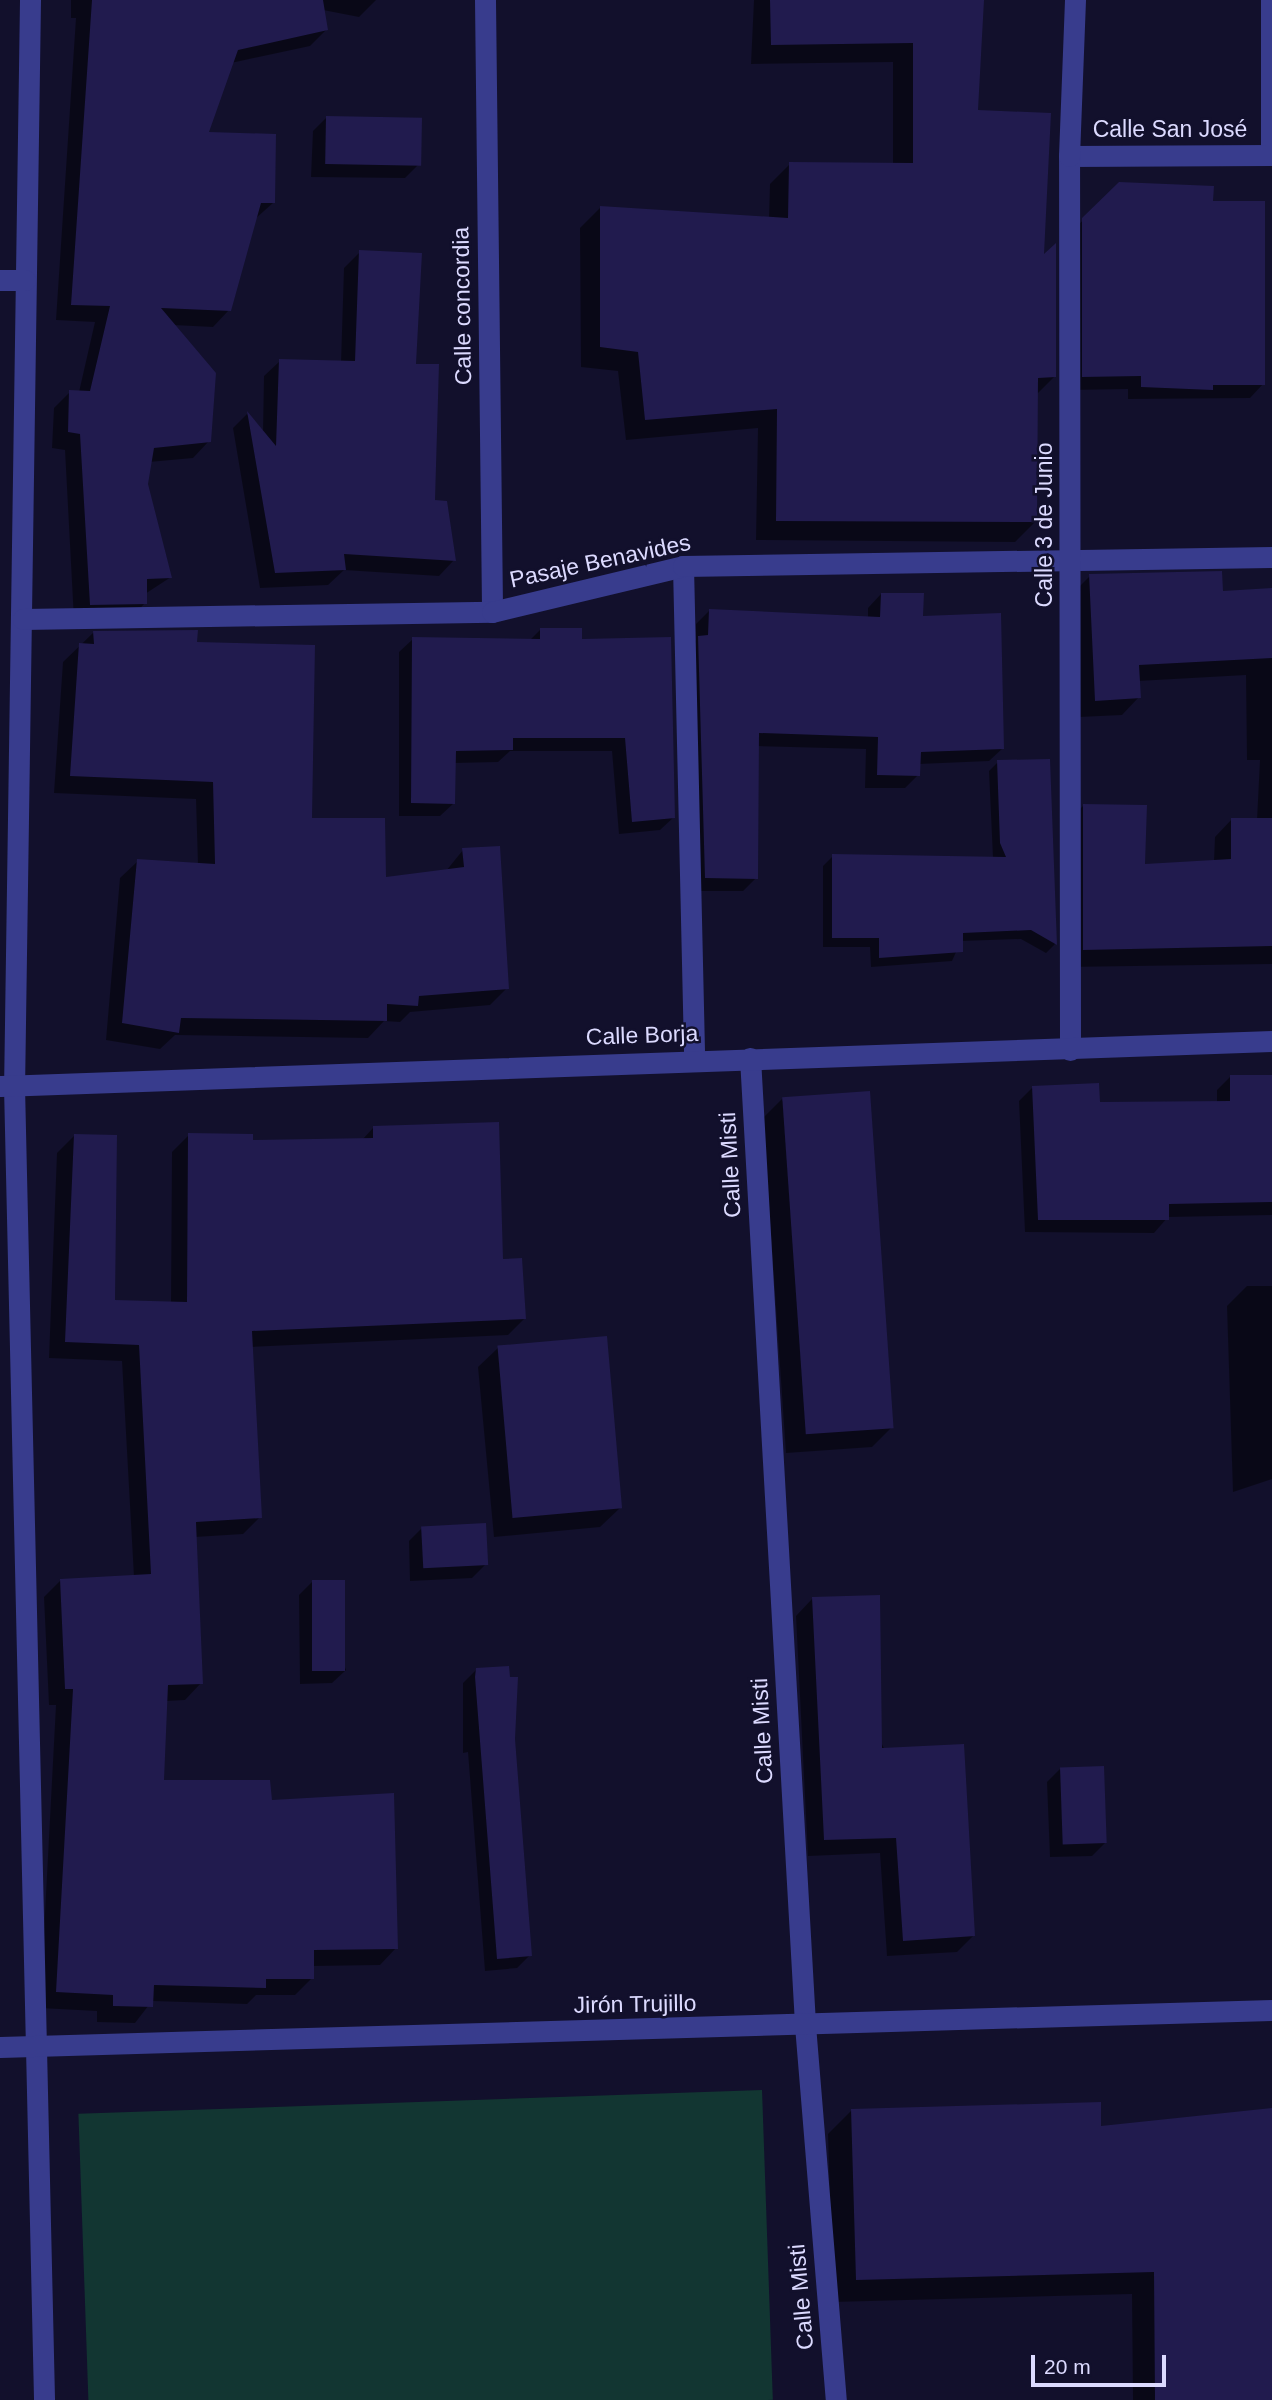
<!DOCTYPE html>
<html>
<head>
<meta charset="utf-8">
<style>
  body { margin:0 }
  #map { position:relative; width:1272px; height:2400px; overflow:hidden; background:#12102c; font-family:Arial,sans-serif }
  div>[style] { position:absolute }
  .green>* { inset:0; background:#123632; transform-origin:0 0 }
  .shadow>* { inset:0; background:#0007 }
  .building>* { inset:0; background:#211b4e; transform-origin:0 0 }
  .minor>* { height:21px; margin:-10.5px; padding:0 10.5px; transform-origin:10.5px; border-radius:10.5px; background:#383c8d }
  span { translate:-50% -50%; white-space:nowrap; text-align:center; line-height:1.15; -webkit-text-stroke:5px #12102c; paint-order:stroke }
  .street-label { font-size:23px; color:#dcdaff }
  .scale { position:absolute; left:1031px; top:2355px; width:135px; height:32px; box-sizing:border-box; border:4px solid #dcdaff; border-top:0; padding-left:9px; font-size:21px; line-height:24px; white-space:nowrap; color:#dcdaff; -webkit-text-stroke:5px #12102c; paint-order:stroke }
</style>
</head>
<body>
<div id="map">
  <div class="green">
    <i style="left:762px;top:2090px;width:310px;height:684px;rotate:88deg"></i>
  </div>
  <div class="shadow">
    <i style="clip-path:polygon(71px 0,376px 0,359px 17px,323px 10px,327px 29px,310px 46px,231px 63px,206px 134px,273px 203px,255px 219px,229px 310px,213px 327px,173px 325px,209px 441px,193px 458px,149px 462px,146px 484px,171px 577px,145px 594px,145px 603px,129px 620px,74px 620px,65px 450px,52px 448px,54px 408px,70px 392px,79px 392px,95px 322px,56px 320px,76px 18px,71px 18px)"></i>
    <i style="clip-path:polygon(754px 0,982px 0,976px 112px,1042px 259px,1054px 377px,1036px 395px,1035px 522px,1015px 542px,756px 540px,758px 428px,626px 440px,618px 371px,581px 367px,580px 228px,600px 208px,769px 219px,770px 184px,790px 164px,893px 165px,893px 62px,751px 64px)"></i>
    <i style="clip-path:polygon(326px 118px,418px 165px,405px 178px,311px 177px,313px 131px)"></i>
    <i style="clip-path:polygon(1120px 184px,1212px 202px,1263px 384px,1250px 398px,1128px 399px,1128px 389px,1070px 390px,1070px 233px)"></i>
    <i style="clip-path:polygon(360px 252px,415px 365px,433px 502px,454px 560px,439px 576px,344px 570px,328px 585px,260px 588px,233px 428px,247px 414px,263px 432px,264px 376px,280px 361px,341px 363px,344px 268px)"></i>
    <i style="clip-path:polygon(1090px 576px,1221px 593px,1272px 591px,1272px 964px,1066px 967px,1066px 823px,1084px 805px,1143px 865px,1214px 861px,1215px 837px,1232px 819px,1257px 820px,1260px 760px,1247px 760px,1246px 675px,1138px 681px,1139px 697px,1122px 715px,1079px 717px,1073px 593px)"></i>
    <i style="clip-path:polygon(881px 594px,921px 618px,1003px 748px,989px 761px,919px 764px,918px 775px,905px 788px,865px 788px,866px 749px,757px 746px,756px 878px,743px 891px,692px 891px,685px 651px,696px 640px,696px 624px,709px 611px,868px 618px,868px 608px)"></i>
    <i style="clip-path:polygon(540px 630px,581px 640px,674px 817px,660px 830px,619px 834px,612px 751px,510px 751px,498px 762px,454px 763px,454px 803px,440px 816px,399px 816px,399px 652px,413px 639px,530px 640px)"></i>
    <i style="clip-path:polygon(93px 633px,195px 643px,310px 820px,384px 879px,446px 871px,463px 850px,507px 988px,490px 1005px,410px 1012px,400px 1022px,384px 1021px,368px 1038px,175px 1035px,160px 1049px,106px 1040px,120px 878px,138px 861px,198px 865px,196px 799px,54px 793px,63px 662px)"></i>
    <i style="clip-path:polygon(1049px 761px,1055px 944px,1046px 953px,1021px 939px,961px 941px,952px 961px,871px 967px,870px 947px,823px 947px,823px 866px,833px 856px,993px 858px,989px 771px,998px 762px)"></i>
    <i style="clip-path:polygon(1272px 1076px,1272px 1215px,1168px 1217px,1154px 1233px,1025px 1232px,1019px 1101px,1032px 1088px,1098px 1104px,1217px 1103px,1217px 1090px,1230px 1077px)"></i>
    <i style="clip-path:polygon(782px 1099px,891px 1428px,872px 1447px,786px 1453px,763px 1118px)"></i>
    <i style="clip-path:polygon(373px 1128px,501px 1261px,524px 1319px,508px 1335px,251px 1347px,260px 1517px,243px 1534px,195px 1537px,201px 1683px,185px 1700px,166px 1701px,162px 1782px,270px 1802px,396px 1948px,380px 1965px,312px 1966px,312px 1978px,295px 1995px,256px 1995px,247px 2004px,152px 2001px,135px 2023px,97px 2022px,97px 2011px,40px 2008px,56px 1705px,49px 1705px,44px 1597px,61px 1580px,134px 1577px,122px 1361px,49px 1358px,57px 1153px,74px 1136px,114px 1301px,171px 1303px,172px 1152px,189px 1135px,252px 1142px,362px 1140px)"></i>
    <i style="clip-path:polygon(1247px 1286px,1272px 1286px,1272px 1479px,1233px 1492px,1227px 1306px)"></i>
    <i style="clip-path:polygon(498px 1348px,620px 1508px,600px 1527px,494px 1537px,478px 1367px)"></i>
    <i style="clip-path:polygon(422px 1528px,486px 1564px,472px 1578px,410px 1581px,409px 1541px)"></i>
    <i style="clip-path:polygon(312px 1582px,346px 1670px,332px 1683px,300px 1684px,299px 1595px)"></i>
    <i style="clip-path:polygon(812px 1599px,974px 1935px,957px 1952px,887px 1956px,880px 1853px,808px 1856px,796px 1616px)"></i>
    <i style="clip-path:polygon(476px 1670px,513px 1739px,530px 1955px,517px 1968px,485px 1971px,468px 1752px,463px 1753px,463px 1683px)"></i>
    <i style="clip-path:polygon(1060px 1769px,1106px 1842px,1092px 1856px,1050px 1857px,1047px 1782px)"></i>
    <i style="clip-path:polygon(1272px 2110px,1272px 2400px,1133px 2400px,1132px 2294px,833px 2302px,828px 2134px,851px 2111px,1100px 2128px)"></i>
  </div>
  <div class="building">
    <i style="clip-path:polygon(92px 0,323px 0,328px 30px,238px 50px,209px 132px,276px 134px,275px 203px,261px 203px,231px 311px,161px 308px,216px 373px,211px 442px,154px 448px,148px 484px,172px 578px,147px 579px,147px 604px,90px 605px,80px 434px,68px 432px,69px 390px,90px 391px,110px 306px,71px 305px)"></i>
    <i style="clip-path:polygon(770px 0,984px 0,978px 110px,1051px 113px,1044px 254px,1056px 243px,1056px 377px,1038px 378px,1037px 522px,776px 521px,777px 409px,645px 420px,638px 352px,600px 347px,600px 206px,788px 218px,789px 162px,913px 163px,913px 43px,771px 45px)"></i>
    <i style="left:326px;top:116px;width:96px;height:48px;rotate:1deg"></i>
    <i style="clip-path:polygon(1119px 182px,1214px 186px,1213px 201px,1265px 201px,1265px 385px,1213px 385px,1213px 390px,1141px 387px,1141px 376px,1082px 377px,1082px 218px)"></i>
    <i style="clip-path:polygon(359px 250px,422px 253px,416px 364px,439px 364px,435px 500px,447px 501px,456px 561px,344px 554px,346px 570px,275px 573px,247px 411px,276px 446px,279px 359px,355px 361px)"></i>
    <i style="clip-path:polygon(1222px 571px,1223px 591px,1272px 588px,1272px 658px,1139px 665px,1141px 698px,1095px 701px,1089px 574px)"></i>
    <i style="clip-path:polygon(881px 593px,924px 593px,923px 616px,1001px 613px,1004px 749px,921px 752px,920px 776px,877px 775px,878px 737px,759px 733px,758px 879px,705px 878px,698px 636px,708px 635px,709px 609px,880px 617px)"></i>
    <i style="clip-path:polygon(540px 628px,582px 628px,582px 639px,671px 637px,675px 818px,632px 822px,625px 738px,513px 738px,513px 750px,456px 751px,455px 804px,411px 803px,412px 637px,540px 639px)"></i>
    <i style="clip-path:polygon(198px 630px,197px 642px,315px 645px,312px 818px,385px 818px,386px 877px,464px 867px,462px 848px,500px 846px,509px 989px,419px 996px,418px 1006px,387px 1004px,387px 1021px,181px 1018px,179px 1033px,122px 1023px,137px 859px,215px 864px,213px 782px,70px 776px,79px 643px,94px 644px,93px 631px)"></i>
    <i style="clip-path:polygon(1050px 759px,1057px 945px,1031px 930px,963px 933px,963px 952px,879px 958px,879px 938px,832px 938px,832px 854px,1006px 857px,1000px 843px,997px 760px)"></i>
    <i style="clip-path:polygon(1083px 804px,1147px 805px,1145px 864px,1231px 859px,1231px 818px,1272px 818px,1272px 946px,1083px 950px)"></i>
    <i style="clip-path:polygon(1230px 1075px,1272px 1075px,1272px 1202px,1169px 1204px,1169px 1220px,1038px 1220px,1032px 1086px,1099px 1083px,1100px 1102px,1230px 1101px)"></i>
    <i style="left:870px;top:1091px;width:338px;height:88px;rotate:86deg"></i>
    <i style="clip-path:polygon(499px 1122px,503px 1259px,522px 1258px,526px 1319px,252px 1331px,262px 1518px,196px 1522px,203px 1684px,168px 1685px,164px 1780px,270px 1780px,272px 1800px,394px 1793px,398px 1949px,314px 1950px,314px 1979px,266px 1979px,266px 1988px,154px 1985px,153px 2007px,113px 2006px,113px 1995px,56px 1992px,73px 1689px,65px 1689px,60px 1579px,151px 1574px,139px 1345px,65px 1342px,74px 1134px,117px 1135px,115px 1300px,187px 1302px,188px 1133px,253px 1134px,253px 1140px,373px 1138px,373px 1126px)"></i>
    <i style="left:607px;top:1336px;width:173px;height:110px;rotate:85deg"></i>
    <i style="left:486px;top:1523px;width:42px;height:65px;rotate:87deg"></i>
    <i style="left:312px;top:1580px;width:33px;height:91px"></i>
    <i style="clip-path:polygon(880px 1595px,882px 1748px,964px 1744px,975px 1936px,903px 1941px,896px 1838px,824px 1840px,812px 1597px)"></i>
    <i style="clip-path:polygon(509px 1666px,510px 1677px,518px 1677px,515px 1739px,532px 1956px,497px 1959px,475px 1677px,476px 1668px)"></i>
    <i style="left:1104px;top:1766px;width:77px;height:44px;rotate:88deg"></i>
    <i style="clip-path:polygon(1101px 2102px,1101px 2126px,1272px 2108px,1272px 2400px,1155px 2400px,1154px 2272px,856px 2280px,851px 2109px)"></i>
  </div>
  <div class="minor">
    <i style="left:30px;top:0;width:1086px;rotate:90.84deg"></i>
    <i style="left:14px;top:1086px;width:1314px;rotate:88.69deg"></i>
    <i style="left:485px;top:0;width:612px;rotate:89.34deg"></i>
    <i style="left:1271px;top:0;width:155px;rotate:90deg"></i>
    <i style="left:1069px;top:156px;width:203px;rotate:-0.3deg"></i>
    <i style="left:0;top:280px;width:25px"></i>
    <i style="left:683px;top:566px;width:493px;rotate:88.7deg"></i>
    <i style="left:23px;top:619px;width:469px;rotate:-0.9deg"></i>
    <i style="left:492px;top:612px;width:196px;rotate:-13.5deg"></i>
    <i style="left:683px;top:566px;width:589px;rotate:-0.88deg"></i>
    <i style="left:1070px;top:1050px;width:894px;rotate:-90.06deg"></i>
    <i style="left:1069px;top:156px;width:156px;rotate:-87.8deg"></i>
    <i style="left:750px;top:1058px;width:969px;rotate:86.74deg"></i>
    <i style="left:805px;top:2025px;width:376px;rotate:85.3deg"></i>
    <i style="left:1px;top:1086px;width:1272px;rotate:-2.03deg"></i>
    <i style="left:0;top:2047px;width:1273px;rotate:-1.67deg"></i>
  </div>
  <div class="street-label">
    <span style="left:1170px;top:129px">Calle San José</span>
    <span style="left:462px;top:306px;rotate:-91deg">Calle concordia</span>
    <span style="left:1044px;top:525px;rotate:-90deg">Calle 3 de Junio</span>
    <span style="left:600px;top:561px;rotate:-12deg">Pasaje Benavides</span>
    <span style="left:642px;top:1035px;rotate:-2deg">Calle Borja</span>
    <span style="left:730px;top:1165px;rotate:-93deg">Calle Misti</span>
    <span style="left:762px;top:1731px;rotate:-93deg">Calle Misti</span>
    <span style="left:635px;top:2004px;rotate:-1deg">Jirón Trujillo</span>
    <span style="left:801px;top:2297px;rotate:-95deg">Calle Misti</span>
  </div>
  <div class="scale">20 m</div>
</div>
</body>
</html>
